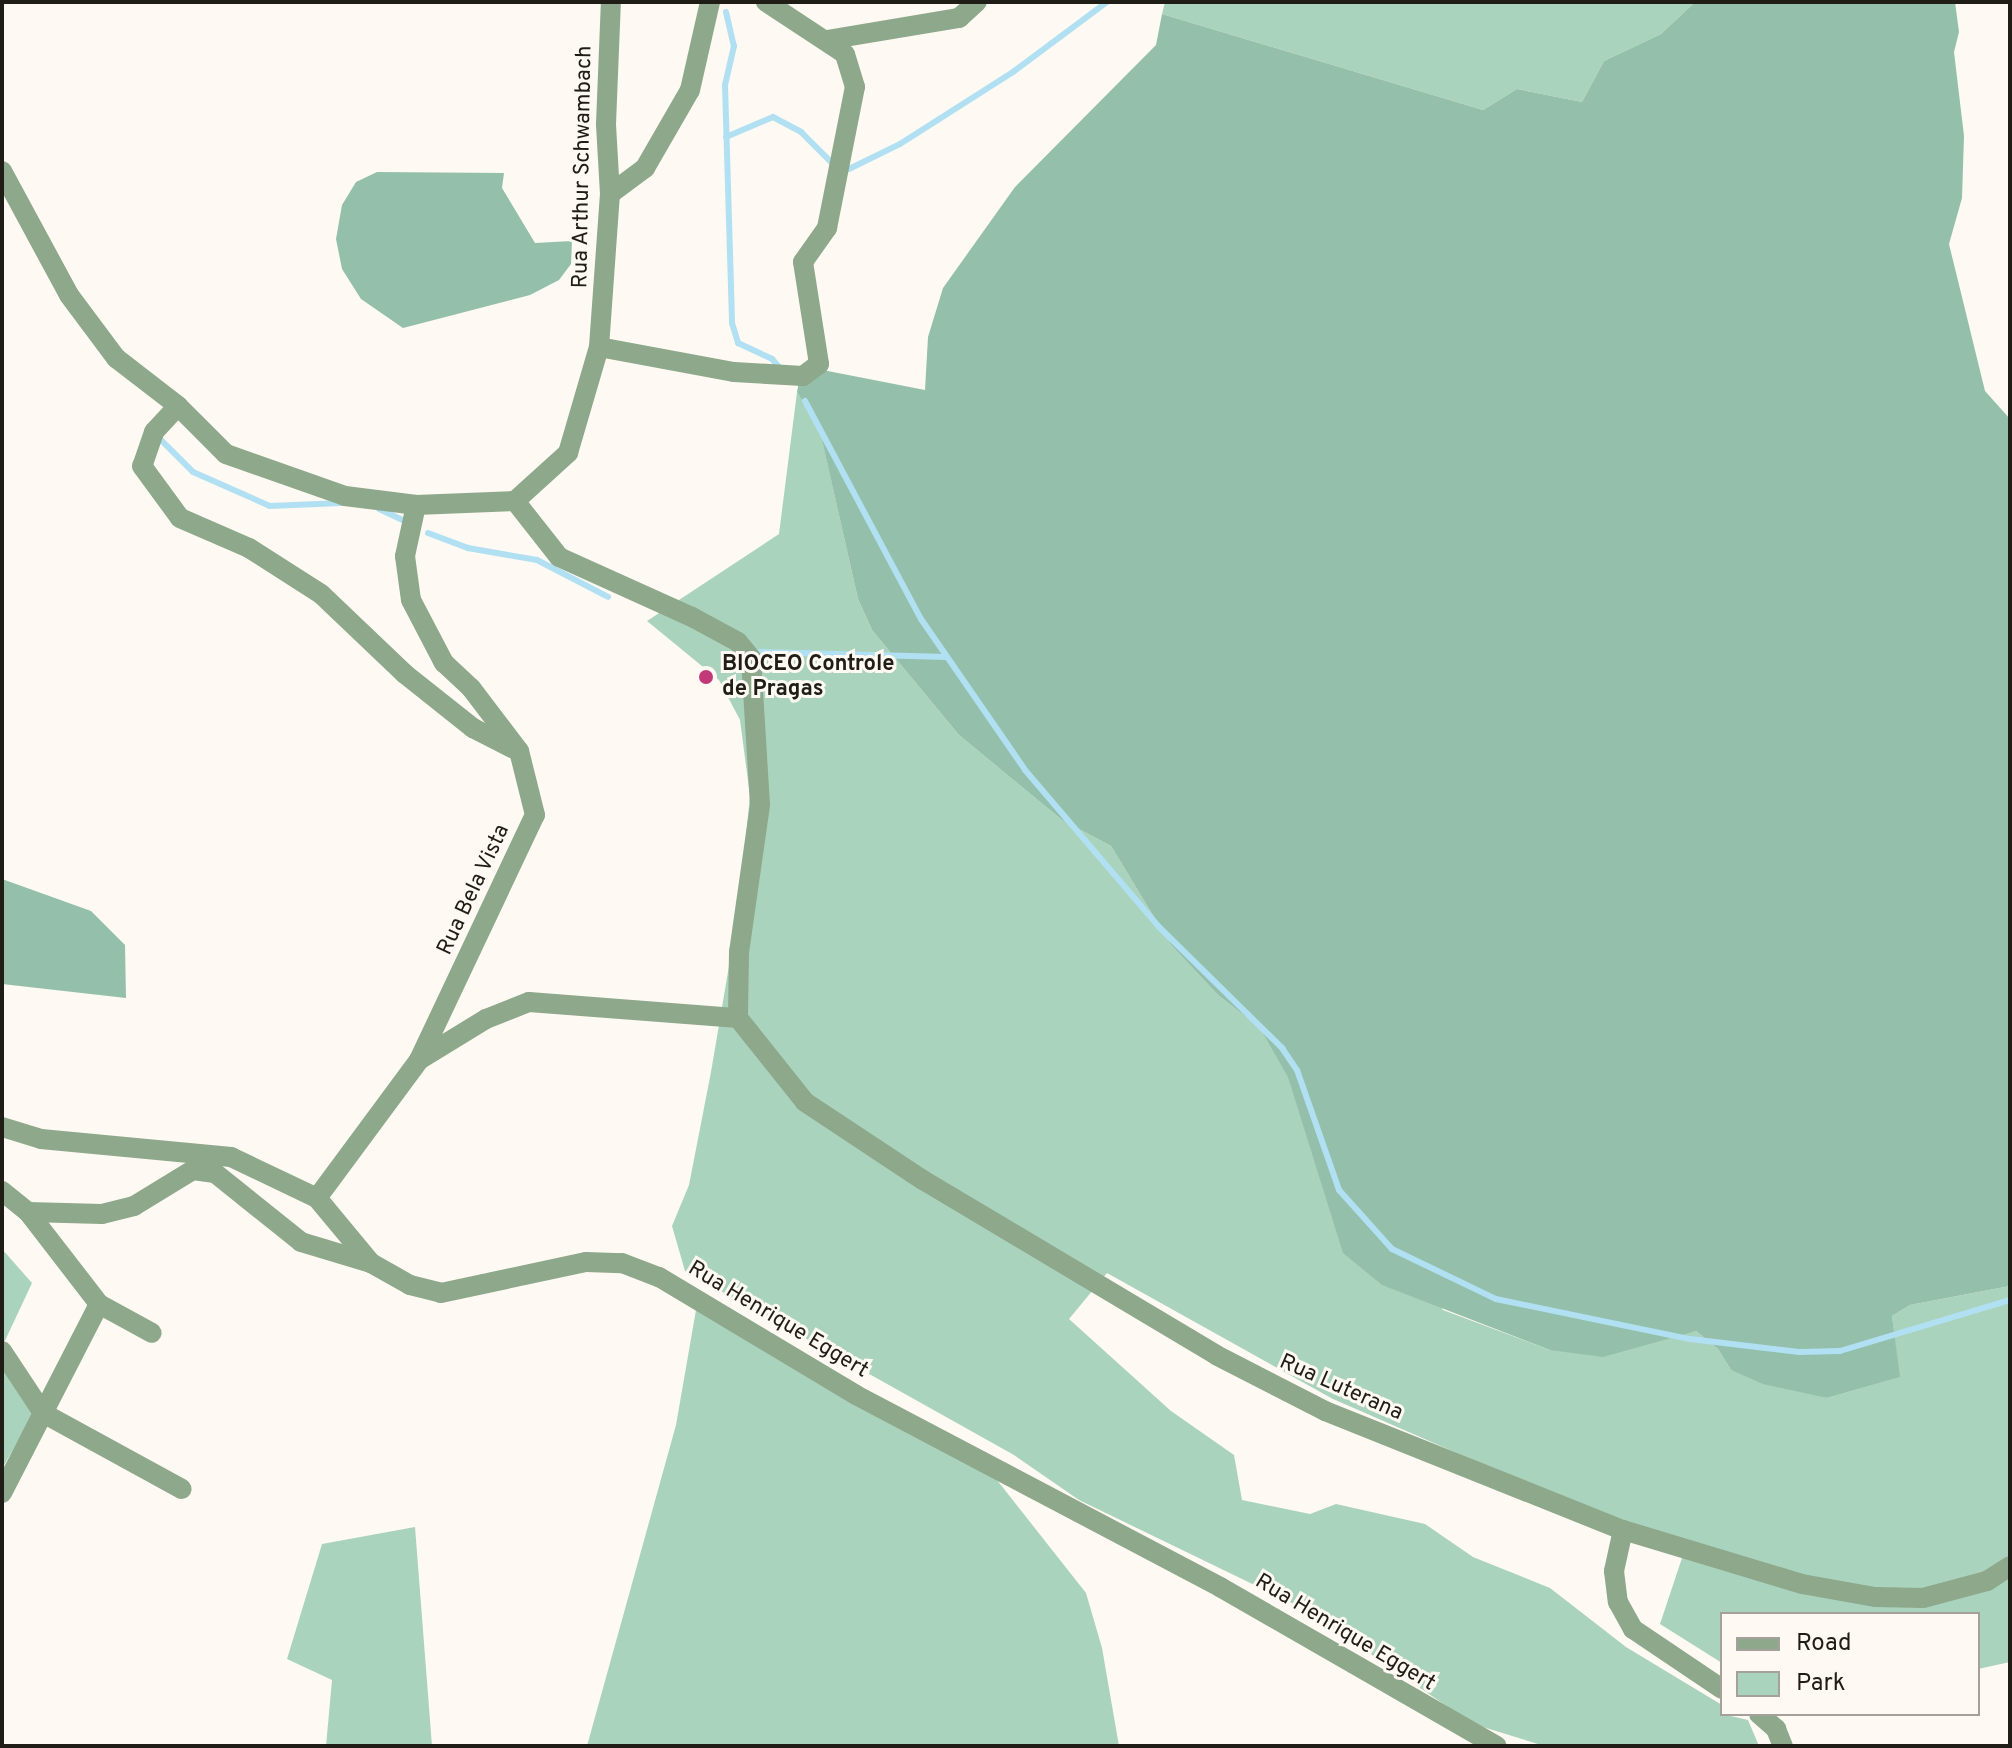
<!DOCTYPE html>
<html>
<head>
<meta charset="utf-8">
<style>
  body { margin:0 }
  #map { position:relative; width:2012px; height:1748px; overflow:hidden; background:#fef9f2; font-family:Overpass,sans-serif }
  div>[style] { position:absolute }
  .green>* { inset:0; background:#aad3be }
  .forest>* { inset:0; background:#94bfaa }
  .stream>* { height:6px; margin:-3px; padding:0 3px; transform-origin:3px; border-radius:3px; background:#b1e0f3 }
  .minor>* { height:20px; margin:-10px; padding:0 10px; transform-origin:10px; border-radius:10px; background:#8da88b }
  .dots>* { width:22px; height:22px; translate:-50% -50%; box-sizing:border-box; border:4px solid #fef9f2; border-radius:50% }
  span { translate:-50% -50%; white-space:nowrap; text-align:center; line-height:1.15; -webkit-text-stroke:6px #fef9f2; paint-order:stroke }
  .street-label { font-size:22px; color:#201d16 }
  .poi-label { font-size:22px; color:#201d16; font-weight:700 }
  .left { translate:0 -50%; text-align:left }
  .frame { position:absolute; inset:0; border:4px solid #201d16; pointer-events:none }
  .legend { position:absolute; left:1720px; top:1612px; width:260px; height:104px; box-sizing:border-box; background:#fef9f2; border:2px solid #a5a19a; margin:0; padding:10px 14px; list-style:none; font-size:24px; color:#201d16 }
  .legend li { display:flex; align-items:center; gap:16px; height:40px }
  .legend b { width:40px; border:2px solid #a5a19a }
</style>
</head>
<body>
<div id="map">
  <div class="green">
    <i style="clip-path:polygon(1165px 2px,1695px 2px,1661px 34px,1604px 61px,1582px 102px,1517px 89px,1483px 110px,1162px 14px)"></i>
    <i style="clip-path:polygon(797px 392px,820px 430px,858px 599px,872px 630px,959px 735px,1062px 820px,1111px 846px,1171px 945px,1218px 995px,1260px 1028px,1443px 1310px,1550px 1350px,1696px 1331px,1718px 1349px,1731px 1370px,1827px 1398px,1899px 1377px,1892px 1316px,1910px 1305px,2010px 1286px,2010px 1662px,1978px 1669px,1978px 1614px,1722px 1614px,1722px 1663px,1660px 1624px,1684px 1552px,1333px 1399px,1107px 1273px,1069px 1319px,1171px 1411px,1234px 1455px,1242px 1500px,1310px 1514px,1336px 1504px,1425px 1524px,1473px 1557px,1550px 1588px,1626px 1647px,1722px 1705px,1722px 1714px,1748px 1720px,1759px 1746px,1538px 1744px,1483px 1727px,1451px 1709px,1306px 1610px,1079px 1500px,1014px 1455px,685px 1271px,672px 1226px,689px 1185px,711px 1072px,738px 913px,750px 796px,740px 720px,719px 680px,647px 621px,779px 534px)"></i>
    <i style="clip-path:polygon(2px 1249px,32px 1283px,2px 1347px)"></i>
    <i style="clip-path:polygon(696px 1310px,993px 1475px,1086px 1593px,1102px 1648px,1119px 1746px,587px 1746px,676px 1425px)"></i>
    <i style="clip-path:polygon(2px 1364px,33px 1414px,2px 1469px)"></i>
    <i style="clip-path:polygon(415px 1527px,432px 1746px,326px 1746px,332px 1680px,287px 1659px,322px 1544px)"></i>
  </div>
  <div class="forest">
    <i style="clip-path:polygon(1695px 2px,1955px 2px,1959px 32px,1954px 52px,1964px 136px,1962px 198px,1949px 244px,1985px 391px,2010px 419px,2010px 1286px,1910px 1305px,1892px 1316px,1900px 1377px,1827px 1398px,1763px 1384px,1731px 1370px,1718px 1349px,1696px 1331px,1603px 1357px,1550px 1350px,1382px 1285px,1343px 1253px,1288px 1077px,1260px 1028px,1218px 995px,1171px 945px,1111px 846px,1062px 820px,959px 735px,872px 630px,858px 599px,820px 431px,797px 392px,802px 366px,925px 390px,928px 337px,943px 288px,1015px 187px,1156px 45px,1162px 14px,1483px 110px,1517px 89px,1582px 102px,1604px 61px,1661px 34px)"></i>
    <i style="clip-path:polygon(377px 172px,504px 173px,502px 188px,535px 243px,572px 241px,571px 264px,559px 280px,530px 295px,403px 328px,361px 299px,342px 269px,336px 239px,342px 205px,356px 182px)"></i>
    <i style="clip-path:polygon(2px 879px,91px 911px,125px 945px,126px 998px,2px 984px)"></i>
  </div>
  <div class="stream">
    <i style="left:726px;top:12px;width:35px;rotate:77deg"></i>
    <i style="left:734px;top:46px;width:40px;rotate:103deg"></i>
    <i style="left:725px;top:85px;width:238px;rotate:88.3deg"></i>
    <i style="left:732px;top:323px;width:21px;rotate:73deg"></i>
    <i style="left:738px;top:343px;width:38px;rotate:25deg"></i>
    <i style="left:772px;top:359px;width:13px;rotate:48deg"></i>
    <i style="left:726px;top:137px;width:51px;rotate:-23.1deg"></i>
    <i style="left:773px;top:117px;width:32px;rotate:28deg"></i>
    <i style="left:801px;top:132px;width:44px;rotate:45deg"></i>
    <i style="left:849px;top:169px;width:57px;rotate:-26.1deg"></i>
    <i style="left:900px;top:144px;width:134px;rotate:-32.5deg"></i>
    <i style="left:1013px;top:72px;width:117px;rotate:-36.7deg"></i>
    <i style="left:805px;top:401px;width:247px;rotate:62deg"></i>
    <i style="left:921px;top:619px;width:183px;rotate:55.4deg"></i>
    <i style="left:1025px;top:770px;width:206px;rotate:49.5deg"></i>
    <i style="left:1159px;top:927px;width:173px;rotate:44.5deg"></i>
    <i style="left:1282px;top:1048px;width:27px;rotate:56deg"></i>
    <i style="left:1297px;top:1070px;width:127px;rotate:70.7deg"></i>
    <i style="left:1339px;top:1190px;width:79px;rotate:48.1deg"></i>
    <i style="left:1392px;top:1249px;width:115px;rotate:25.7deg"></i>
    <i style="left:1496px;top:1299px;width:198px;rotate:11.7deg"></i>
    <i style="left:1690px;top:1339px;width:110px;rotate:6.8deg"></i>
    <i style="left:1799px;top:1352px;width:41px;rotate:-1.4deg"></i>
    <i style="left:1840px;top:1351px;width:177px;rotate:-16.7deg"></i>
    <i style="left:158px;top:437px;width:49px;rotate:45deg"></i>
    <i style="left:193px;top:472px;width:84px;rotate:23.8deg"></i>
    <i style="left:270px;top:506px;width:71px;rotate:-2.4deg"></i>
    <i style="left:379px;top:509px;width:29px;rotate:25deg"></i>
    <i style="left:428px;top:533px;width:43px;rotate:20.6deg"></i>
    <i style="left:468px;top:548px;width:70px;rotate:9.9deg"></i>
    <i style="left:537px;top:560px;width:80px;rotate:27.5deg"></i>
    <i style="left:759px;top:652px;width:188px;rotate:1.5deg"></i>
  </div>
  <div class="minor">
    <i style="left:827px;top:40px;width:134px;rotate:-9.5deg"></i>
    <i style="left:959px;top:18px;width:24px;rotate:-42deg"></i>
    <i style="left:2px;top:171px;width:141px;rotate:61.6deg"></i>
    <i style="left:69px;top:295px;width:79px;rotate:53.3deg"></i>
    <i style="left:116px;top:358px;width:78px;rotate:37.7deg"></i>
    <i style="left:178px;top:406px;width:68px;rotate:45deg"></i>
    <i style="left:226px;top:454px;width:126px;rotate:19.4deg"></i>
    <i style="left:345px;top:496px;width:72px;rotate:7.2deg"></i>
    <i style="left:416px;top:505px;width:99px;rotate:-2.3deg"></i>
    <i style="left:515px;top:501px;width:72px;rotate:-42.2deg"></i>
    <i style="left:568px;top:453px;width:110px;rotate:-73.7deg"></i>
    <i style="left:599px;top:347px;width:153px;rotate:-85.9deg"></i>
    <i style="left:610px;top:194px;width:70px;rotate:-93.3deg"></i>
    <i style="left:606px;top:124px;width:122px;rotate:-87.7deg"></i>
    <i style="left:610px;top:194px;width:44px;rotate:-36.6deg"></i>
    <i style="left:645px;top:168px;width:90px;rotate:-60deg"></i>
    <i style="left:690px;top:90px;width:90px;rotate:-77.2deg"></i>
    <i style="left:599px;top:347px;width:137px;rotate:10.5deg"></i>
    <i style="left:734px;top:372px;width:69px;rotate:3.3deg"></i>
    <i style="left:803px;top:376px;width:20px;rotate:-37deg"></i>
    <i style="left:819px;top:364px;width:103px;rotate:-98.9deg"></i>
    <i style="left:803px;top:262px;width:42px;rotate:-54.8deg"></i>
    <i style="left:827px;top:228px;width:144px;rotate:-78.8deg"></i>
    <i style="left:855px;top:87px;width:34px;rotate:-107deg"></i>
    <i style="left:845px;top:54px;width:95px;rotate:-146.6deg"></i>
    <i style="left:178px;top:406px;width:35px;rotate:133deg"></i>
    <i style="left:154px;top:432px;width:36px;rotate:109deg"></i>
    <i style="left:142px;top:466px;width:64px;rotate:53.8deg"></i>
    <i style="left:180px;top:518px;width:75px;rotate:23.5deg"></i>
    <i style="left:249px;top:548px;width:85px;rotate:32.6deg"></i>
    <i style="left:321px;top:594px;width:116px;rotate:43.6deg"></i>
    <i style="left:405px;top:674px;width:87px;rotate:38.5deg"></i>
    <i style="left:473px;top:728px;width:44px;rotate:27.1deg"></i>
    <i style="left:515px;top:501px;width:71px;rotate:51.8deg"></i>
    <i style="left:559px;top:557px;width:146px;rotate:24.3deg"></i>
    <i style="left:692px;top:617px;width:52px;rotate:28.5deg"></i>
    <i style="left:738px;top:642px;width:21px;rotate:51deg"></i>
    <i style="left:751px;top:658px;width:147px;rotate:86.5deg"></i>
    <i style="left:760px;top:805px;width:148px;rotate:98.1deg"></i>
    <i style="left:739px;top:952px;width:66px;rotate:90.9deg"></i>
    <i style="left:738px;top:1018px;width:107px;rotate:51.4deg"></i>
    <i style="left:805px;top:1102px;width:141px;rotate:33.5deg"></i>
    <i style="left:923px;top:1180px;width:341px;rotate:30.8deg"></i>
    <i style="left:1216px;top:1355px;width:123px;rotate:27.2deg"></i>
    <i style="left:1325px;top:1411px;width:321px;rotate:21.8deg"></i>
    <i style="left:1623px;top:1530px;width:187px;rotate:16.8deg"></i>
    <i style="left:1802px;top:1584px;width:74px;rotate:10.1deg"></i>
    <i style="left:1875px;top:1597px;width:48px;rotate:1.2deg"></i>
    <i style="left:1923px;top:1598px;width:66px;rotate:-14.9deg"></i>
    <i style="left:1987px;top:1581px;width:27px;rotate:-33deg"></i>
    <i style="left:419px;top:1060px;width:79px;rotate:-31.5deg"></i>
    <i style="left:486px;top:1019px;width:46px;rotate:-21.6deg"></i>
    <i style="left:529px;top:1002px;width:210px;rotate:4.4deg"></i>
    <i style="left:2px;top:1127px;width:41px;rotate:17.1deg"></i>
    <i style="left:41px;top:1139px;width:191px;rotate:5.4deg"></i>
    <i style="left:231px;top:1157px;width:95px;rotate:25.5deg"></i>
    <i style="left:317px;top:1198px;width:85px;rotate:50.3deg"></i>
    <i style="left:371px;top:1263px;width:45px;rotate:29.4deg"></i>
    <i style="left:410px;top:1285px;width:32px;rotate:14deg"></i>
    <i style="left:441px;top:1293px;width:148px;rotate:-12.1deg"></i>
    <i style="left:586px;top:1262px;width:36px;rotate:2deg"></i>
    <i style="left:622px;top:1263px;width:40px;rotate:21deg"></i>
    <i style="left:659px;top:1277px;width:230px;rotate:30.9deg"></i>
    <i style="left:856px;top:1395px;width:412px;rotate:27.8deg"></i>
    <i style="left:1220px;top:1587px;width:319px;rotate:29.9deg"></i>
    <i style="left:2px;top:1191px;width:33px;rotate:39deg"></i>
    <i style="left:28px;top:1212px;width:74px;rotate:1.5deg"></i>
    <i style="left:102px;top:1214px;width:33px;rotate:-14deg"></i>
    <i style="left:134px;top:1206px;width:69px;rotate:-31.4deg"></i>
    <i style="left:193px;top:1170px;width:22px;rotate:8deg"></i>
    <i style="left:215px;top:1173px;width:110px;rotate:38.7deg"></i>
    <i style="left:301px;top:1242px;width:73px;rotate:16.7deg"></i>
    <i style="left:317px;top:1198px;width:172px;rotate:-53.5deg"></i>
    <i style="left:419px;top:1060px;width:271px;rotate:-64.7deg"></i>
    <i style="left:535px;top:815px;width:66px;rotate:-104deg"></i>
    <i style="left:519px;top:751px;width:79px;rotate:-127.3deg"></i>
    <i style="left:471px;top:688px;width:37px;rotate:-137deg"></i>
    <i style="left:444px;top:663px;width:71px;rotate:-117.6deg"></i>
    <i style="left:411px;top:600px;width:44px;rotate:-97.8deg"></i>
    <i style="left:405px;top:556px;width:52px;rotate:-77.8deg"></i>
    <i style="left:28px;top:1212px;width:116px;rotate:52.3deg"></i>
    <i style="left:99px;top:1304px;width:60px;rotate:28.7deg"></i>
    <i style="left:2px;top:1351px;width:74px;rotate:56.5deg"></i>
    <i style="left:43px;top:1413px;width:158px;rotate:28.7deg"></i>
    <i style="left:2px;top:1493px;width:212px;rotate:-62.8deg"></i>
    <i style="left:1623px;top:1530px;width:42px;rotate:102.4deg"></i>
    <i style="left:1614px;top:1571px;width:31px;rotate:83deg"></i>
    <i style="left:1618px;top:1602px;width:31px;rotate:61deg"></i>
    <i style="left:1633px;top:1629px;width:107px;rotate:34deg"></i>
    <i style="left:1759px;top:1714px;width:23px;rotate:41deg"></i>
    <i style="left:1776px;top:1729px;width:18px;rotate:68deg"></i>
  </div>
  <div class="dots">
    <i style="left:706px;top:677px;background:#c13978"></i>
  </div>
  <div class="street-label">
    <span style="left:583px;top:167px;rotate:-89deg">Rua Arthur Schwambach</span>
    <span style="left:474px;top:890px;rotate:-65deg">Rua Bela Vista</span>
    <span style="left:778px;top:1320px;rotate:31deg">Rua Henrique Eggert</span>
    <span style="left:1341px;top:1388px;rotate:24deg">Rua Luterana</span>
    <span style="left:1345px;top:1633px;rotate:31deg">Rua Henrique Eggert</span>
  </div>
  <div class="poi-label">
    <span class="left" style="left:722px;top:677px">BIOCEO Controle<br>de Pragas</span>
  </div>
  <div class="frame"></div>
  <ul class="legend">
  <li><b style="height:10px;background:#8da88b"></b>Road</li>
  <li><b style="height:22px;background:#aad3be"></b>Park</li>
  </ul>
</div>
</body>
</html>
